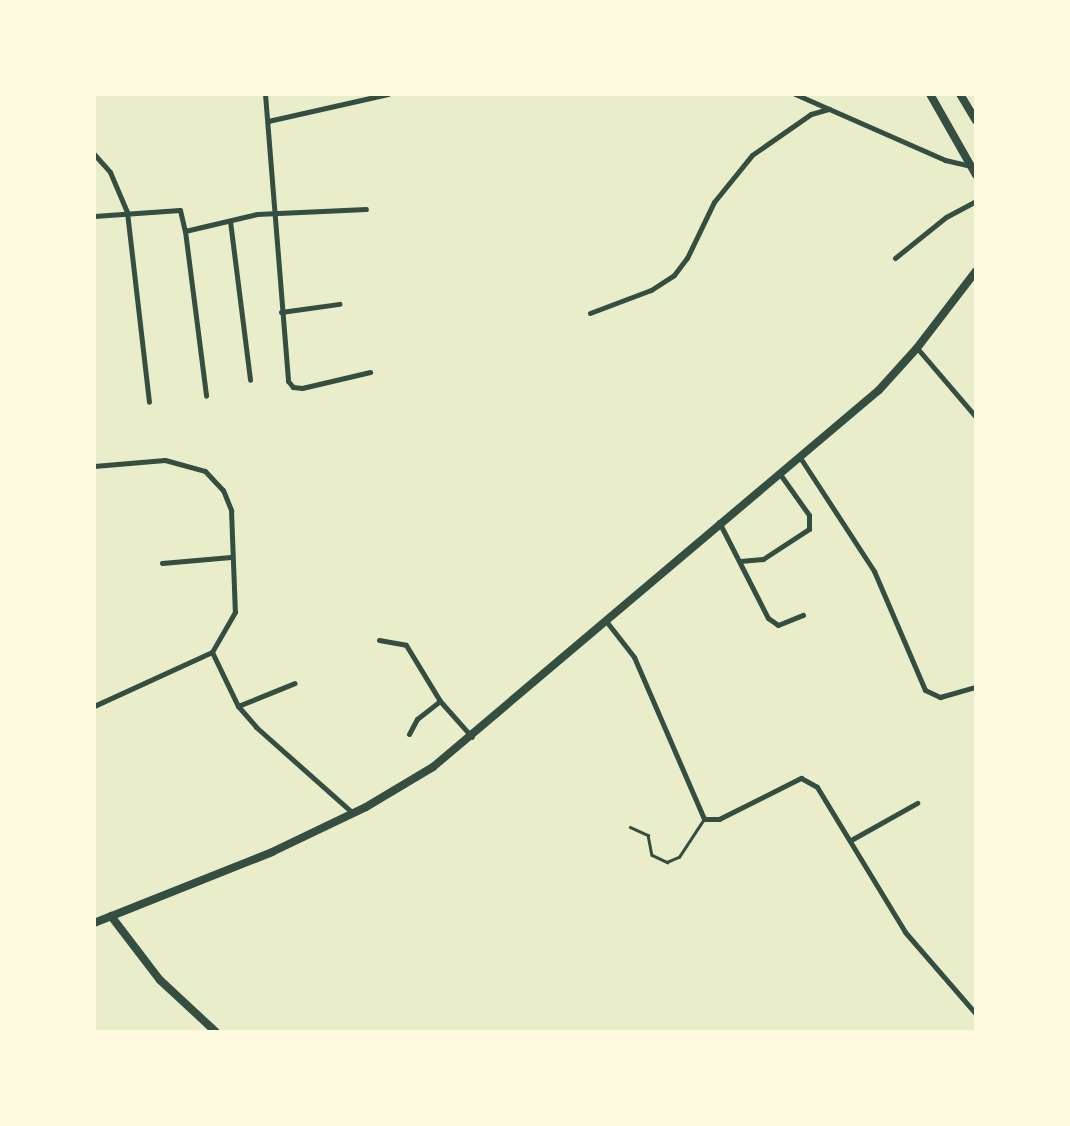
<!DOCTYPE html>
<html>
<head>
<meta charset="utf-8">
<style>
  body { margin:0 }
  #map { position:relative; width:1070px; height:1126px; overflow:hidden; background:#e9edc9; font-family:"Work Sans",sans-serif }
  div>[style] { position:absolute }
  .service>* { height:2.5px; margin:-1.25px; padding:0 1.25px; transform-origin:1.25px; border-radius:1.25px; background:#344e41 }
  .minor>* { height:5px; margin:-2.5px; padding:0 2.5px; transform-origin:2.5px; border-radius:2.5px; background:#344e41 }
  .secondary>* { height:8px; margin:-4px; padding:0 4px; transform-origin:4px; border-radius:4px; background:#344e41 }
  span { translate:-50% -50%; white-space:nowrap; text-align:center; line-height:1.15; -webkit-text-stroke:6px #fefae0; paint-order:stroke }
  .frame { position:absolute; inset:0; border:96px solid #fefae0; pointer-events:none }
</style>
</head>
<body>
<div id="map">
  <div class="service">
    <i style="left:630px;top:827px;width:20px;rotate:24deg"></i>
    <i style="left:648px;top:835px;width:20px;rotate:79deg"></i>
    <i style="left:652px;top:855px;width:17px;rotate:25deg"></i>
    <i style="left:667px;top:862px;width:13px;rotate:-23deg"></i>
    <i style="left:679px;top:857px;width:45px;rotate:-56.7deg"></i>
  </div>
  <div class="minor">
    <i style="left:265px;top:94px;width:288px;rotate:85.4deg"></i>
    <i style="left:288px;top:381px;width:8px;rotate:50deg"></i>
    <i style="left:293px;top:387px;width:9px;rotate:6deg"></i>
    <i style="left:302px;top:388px;width:70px;rotate:-13.2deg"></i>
    <i style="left:795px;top:94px;width:164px;rotate:23.7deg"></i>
    <i style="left:945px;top:160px;width:27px;rotate:13deg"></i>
    <i style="left:268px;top:121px;width:123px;rotate:-12.7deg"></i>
    <i style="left:94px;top:154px;width:24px;rotate:48deg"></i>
    <i style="left:110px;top:172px;width:43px;rotate:67deg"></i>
    <i style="left:127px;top:212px;width:191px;rotate:83.4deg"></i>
    <i style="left:94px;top:216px;width:86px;rotate:-4deg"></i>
    <i style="left:180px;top:210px;width:22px;rotate:77deg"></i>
    <i style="left:185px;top:231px;width:74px;rotate:-13.3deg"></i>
    <i style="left:257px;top:214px;width:109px;rotate:-2.6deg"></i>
    <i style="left:230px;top:221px;width:160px;rotate:82.8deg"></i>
    <i style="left:185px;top:231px;width:166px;rotate:82.7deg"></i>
    <i style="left:895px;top:258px;width:65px;rotate:-38.8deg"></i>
    <i style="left:946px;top:217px;width:34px;rotate:-28deg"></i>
    <i style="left:281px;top:312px;width:59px;rotate:-7.9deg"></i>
    <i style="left:590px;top:313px;width:65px;rotate:-20.7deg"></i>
    <i style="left:651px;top:290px;width:27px;rotate:-33deg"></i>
    <i style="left:674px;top:275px;width:21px;rotate:-53deg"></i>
    <i style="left:687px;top:258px;width:62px;rotate:-64.3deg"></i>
    <i style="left:714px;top:202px;width:60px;rotate:-51deg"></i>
    <i style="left:752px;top:155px;width:72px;rotate:-34.8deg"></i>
    <i style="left:811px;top:114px;width:19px;rotate:-16deg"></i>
    <i style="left:917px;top:348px;width:91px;rotate:49.5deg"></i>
    <i style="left:801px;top:459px;width:134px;rotate:56.9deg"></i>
    <i style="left:874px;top:571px;width:129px;rotate:66.8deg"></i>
    <i style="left:925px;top:690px;width:17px;rotate:25deg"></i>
    <i style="left:940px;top:697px;width:37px;rotate:-16deg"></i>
    <i style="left:94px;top:466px;width:71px;rotate:-4.8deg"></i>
    <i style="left:165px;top:460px;width:41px;rotate:15.4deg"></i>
    <i style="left:205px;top:471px;width:26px;rotate:47deg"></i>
    <i style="left:223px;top:490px;width:22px;rotate:68deg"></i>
    <i style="left:231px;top:510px;width:102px;rotate:87.8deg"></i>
    <i style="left:235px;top:612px;width:46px;rotate:119.9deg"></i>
    <i style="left:212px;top:652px;width:130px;rotate:155.4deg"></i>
    <i style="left:719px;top:522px;width:108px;rotate:63deg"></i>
    <i style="left:768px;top:618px;width:12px;rotate:35deg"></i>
    <i style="left:778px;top:625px;width:27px;rotate:-22deg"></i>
    <i style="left:740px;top:561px;width:23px;rotate:-5deg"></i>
    <i style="left:763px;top:559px;width:55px;rotate:-33.1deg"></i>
    <i style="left:809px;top:529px;width:14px;rotate:-90deg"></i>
    <i style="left:809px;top:515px;width:50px;rotate:-125.3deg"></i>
    <i style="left:162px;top:563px;width:69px;rotate:-5deg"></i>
    <i style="left:606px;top:621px;width:46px;rotate:52.1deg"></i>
    <i style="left:634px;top:657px;width:176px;rotate:66.6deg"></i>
    <i style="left:704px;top:819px;width:15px"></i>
    <i style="left:719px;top:819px;width:92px;rotate:-26.6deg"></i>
    <i style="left:801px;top:778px;width:18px;rotate:29deg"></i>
    <i style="left:817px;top:787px;width:170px;rotate:58.7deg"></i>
    <i style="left:905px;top:932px;width:108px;rotate:49.1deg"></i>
    <i style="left:379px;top:640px;width:27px;rotate:10deg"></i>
    <i style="left:406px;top:645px;width:66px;rotate:58.7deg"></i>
    <i style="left:440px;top:701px;width:48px;rotate:48.4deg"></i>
    <i style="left:212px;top:652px;width:60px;rotate:64.3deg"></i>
    <i style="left:238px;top:706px;width:28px;rotate:49deg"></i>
    <i style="left:256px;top:727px;width:130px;rotate:41.6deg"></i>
    <i style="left:238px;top:706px;width:61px;rotate:-22deg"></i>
    <i style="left:409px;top:734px;width:17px;rotate:-62deg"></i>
    <i style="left:417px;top:719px;width:29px;rotate:-38deg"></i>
    <i style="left:851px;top:840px;width:76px;rotate:-29.3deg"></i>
  </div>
  <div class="secondary">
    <i style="left:930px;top:94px;width:93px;rotate:60.4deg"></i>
    <i style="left:960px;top:94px;width:31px;rotate:59deg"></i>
    <i style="left:111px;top:916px;width:81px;rotate:52.6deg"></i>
    <i style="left:160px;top:980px;width:76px;rotate:42.9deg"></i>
    <i style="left:94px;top:923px;width:192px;rotate:-21.7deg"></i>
    <i style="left:272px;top:852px;width:104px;rotate:-25.6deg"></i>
    <i style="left:366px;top:807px;width:78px;rotate:-30.8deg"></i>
    <i style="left:433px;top:767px;width:584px;rotate:-40.21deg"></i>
    <i style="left:879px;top:390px;width:57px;rotate:-47.9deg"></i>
    <i style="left:917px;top:348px;width:97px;rotate:-52.5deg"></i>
  </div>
  <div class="frame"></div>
</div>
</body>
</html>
